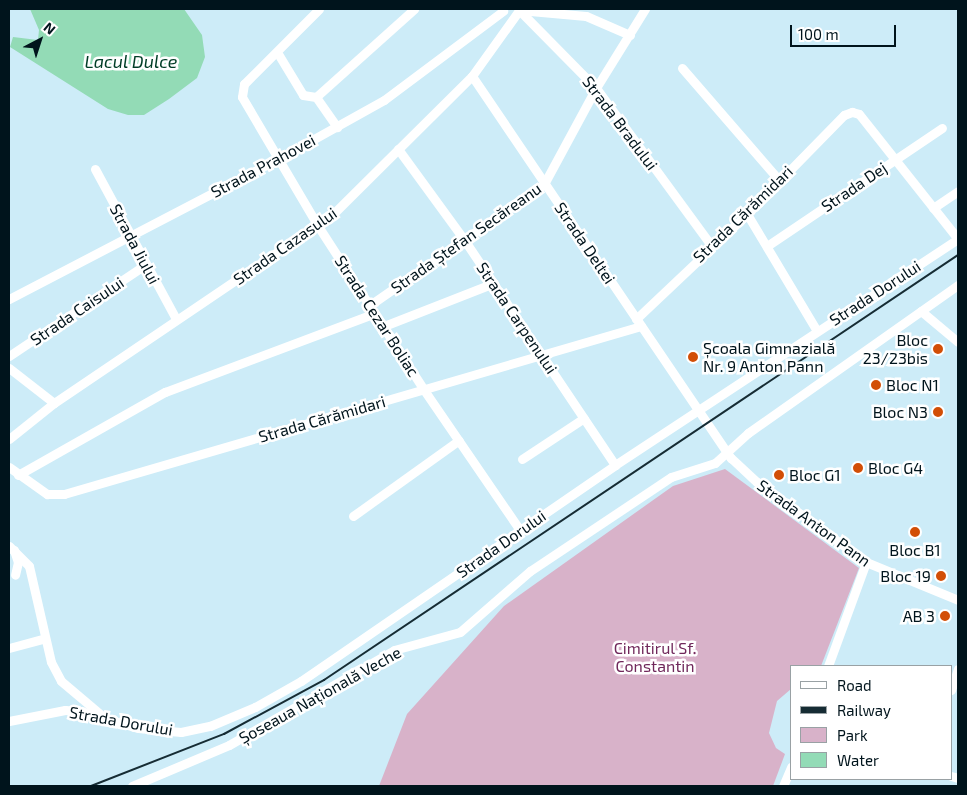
<!DOCTYPE html>
<html>
<head>
<meta charset="utf-8">
<style>
  body { margin:0 }
  #map { position:relative; width:967px; height:795px; overflow:hidden; background:#cdecf8; font-family:"Exo 2",sans-serif }
  div>[style] { position:absolute }
  .green>* { inset:0; background:#d8b2c9 }
  .water>* { inset:0; background:#93dbb6 }
  .minor>* { height:9px; margin:-4.5px; padding:0 4.5px; transform-origin:4.5px; border-radius:4.5px; background:#fff }
  .rail>* { height:2px; margin:-1px; padding:0 1px; transform-origin:1px; border-radius:1px; background:#162c34 }
  .dots>* { width:14px; height:14px; translate:-50% -50%; box-sizing:border-box; border:2px solid #fff; border-radius:50% }
  span { translate:-50% -50%; white-space:nowrap; text-align:center; line-height:1.15; -webkit-text-stroke:5px #fff; paint-order:stroke }
  .street-label { font-size:16px; color:#00141c }
  .poi-label { font-size:16px; color:#00141c }
  .right { translate:-100% -50%; text-align:right }
  .left { translate:0 -50%; text-align:left }
  .park-label { font-size:16px; color:#70285b }
  .water-label { font-size:18px; color:#003d26; font-style:italic }
  .frame { position:absolute; inset:0; border:10px solid #00141c; pointer-events:none }
  .legend { position:absolute; left:790px; top:665px; width:162px; height:115px; box-sizing:border-box; background:#fff; border:1px solid #99a1a4; margin:0; padding:6px 9px; list-style:none; font-size:15px; color:#00141c }
  .legend li { display:flex; align-items:center; gap:10px; height:25px }
  .legend b { width:25px; border:1px solid #99a1a4 }
  .north { position:absolute; left:15px; top:15px; width:50px; height:50px; -webkit-text-stroke:4px #fff; paint-order:stroke; rotate:40deg; font-size:14px; font-weight:700; line-height:20px; text-align:center; color:#00141c }
  .north::after { content:''; display:block; margin:auto; width:18px; height:22px; background:#00141c; clip-path:polygon(50% 0,100% 100%,50% 72%,0 100%) }
  .scale { position:absolute; left:790px; top:25px; width:106px; height:22px; box-sizing:border-box; border:2px solid #00141c; border-top:0; padding-left:6px; font-size:15px; line-height:18px; white-space:nowrap; color:#00141c; -webkit-text-stroke:4px #fff; paint-order:stroke }
</style>
</head>
<body>
<div id="map">
  <div class="green">
    <i style="clip-path:polygon(725px 469px,859px 568px,821px 666px,791px 666px,791px 689px,777px 701px,769px 733px,776px 748px,785px 754px,773px 786px,379px 786px,407px 714px,504px 606px,673px 486px)"></i>
  </div>
  <div class="water">
    <i style="clip-path:polygon(30px 9px,184px 9px,202px 35px,205px 57px,197px 78px,169px 99px,144px 115px,128px 115px,108px 109px,10px 47px,13px 37px,38px 40px,39px 30px)"></i>
  </div>
  <div class="minor">
    <i style="left:319px;top:9px;width:106px;rotate:135deg"></i>
    <i style="left:244px;top:84px;width:13px;rotate:99deg"></i>
    <i style="left:242px;top:97px;width:150px;rotate:59.5deg"></i>
    <i style="left:318px;top:226px;width:195px;rotate:57.1deg"></i>
    <i style="left:424px;top:390px;width:170px;rotate:55.6deg"></i>
    <i style="left:519px;top:10px;width:110px;rotate:45.4deg"></i>
    <i style="left:596px;top:88px;width:195px;rotate:53.8deg"></i>
    <i style="left:519px;top:10px;width:67px;rotate:5.1deg"></i>
    <i style="left:586px;top:16px;width:48px;rotate:23.4deg"></i>
    <i style="left:277px;top:52px;width:50px;rotate:58.8deg"></i>
    <i style="left:303px;top:95px;width:13px;rotate:9deg"></i>
    <i style="left:316px;top:97px;width:37px;rotate:55deg"></i>
    <i style="left:682px;top:68px;width:148px;rotate:49.1deg"></i>
    <i style="left:472px;top:76px;width:462px;rotate:55.9deg"></i>
    <i style="left:731px;top:458px;width:35px;rotate:43deg"></i>
    <i style="left:757px;top:482px;width:135px;rotate:36.3deg"></i>
    <i style="left:866px;top:562px;width:100px;rotate:22.4deg"></i>
    <i style="left:316px;top:97px;width:132px;rotate:-41.9deg"></i>
    <i style="left:398px;top:149px;width:114px;rotate:53.9deg"></i>
    <i style="left:465px;top:241px;width:270px;rotate:56.2deg"></i>
    <i style="left:95px;top:169px;width:170px;rotate:61.6deg"></i>
    <i style="left:933px;top:208px;width:30px;rotate:-34deg"></i>
    <i style="left:747px;top:214px;width:136px;rotate:59.1deg"></i>
    <i style="left:767px;top:246px;width:211px;rotate:-34deg"></i>
    <i style="left:9px;top:299px;width:303px;rotate:-27.5deg"></i>
    <i style="left:278px;top:159px;width:121px;rotate:-29.1deg"></i>
    <i style="left:384px;top:100px;width:149px;rotate:-36.8deg"></i>
    <i style="left:370px;top:305px;width:212px;rotate:-34.8deg"></i>
    <i style="left:544px;top:184px;width:109px;rotate:-61.6deg"></i>
    <i style="left:596px;top:88px;width:93px;rotate:-58.2deg"></i>
    <i style="left:921px;top:311px;width:48px;rotate:40deg"></i>
    <i style="left:636px;top:319px;width:153px;rotate:-43.4deg"></i>
    <i style="left:747px;top:214px;width:139px;rotate:-45.6deg"></i>
    <i style="left:844px;top:115px;width:9px;rotate:-21deg"></i>
    <i style="left:852px;top:112px;width:7px;rotate:16deg"></i>
    <i style="left:859px;top:114px;width:159px;rotate:51.6deg"></i>
    <i style="left:384px;top:326px;width:118px;rotate:-21.4deg"></i>
    <i style="left:9px;top:356px;width:164px;rotate:-33.8deg"></i>
    <i style="left:9px;top:368px;width:57px;rotate:37.9deg"></i>
    <i style="left:9px;top:439px;width:58px;rotate:-38.7deg"></i>
    <i style="left:54px;top:403px;width:337px;rotate:-34.1deg"></i>
    <i style="left:333px;top:214px;width:196px;rotate:-44.8deg"></i>
    <i style="left:472px;top:76px;width:82px;rotate:-54.4deg"></i>
    <i style="left:522px;top:459px;width:74px;rotate:-33.5deg"></i>
    <i style="left:9px;top:467px;width:47px;rotate:35.4deg"></i>
    <i style="left:47px;top:494px;width:17px"></i>
    <i style="left:64px;top:494px;width:601px;rotate:-16.23deg"></i>
    <i style="left:18px;top:475px;width:169px;rotate:-29.5deg"></i>
    <i style="left:165px;top:392px;width:224px;rotate:-20.6deg"></i>
    <i style="left:353px;top:516px;width:130px;rotate:-35.6deg"></i>
    <i style="left:9px;top:546px;width:28px;rotate:45deg"></i>
    <i style="left:29px;top:566px;width:98px;rotate:77.1deg"></i>
    <i style="left:51px;top:662px;width:21px;rotate:62deg"></i>
    <i style="left:61px;top:681px;width:51px;rotate:40.2deg"></i>
    <i style="left:14px;top:550px;width:13px;rotate:72deg"></i>
    <i style="left:18px;top:562px;width:13px;rotate:103deg"></i>
    <i style="left:9px;top:648px;width:35px;rotate:-15deg"></i>
    <i style="left:828px;top:666px;width:111px;rotate:-69.9deg"></i>
    <i style="left:951px;top:690px;width:22px;rotate:-72deg"></i>
    <i style="left:9px;top:721px;width:57px;rotate:-11.1deg"></i>
    <i style="left:65px;top:710px;width:16px;rotate:4deg"></i>
    <i style="left:81px;top:711px;width:59px;rotate:16.6deg"></i>
    <i style="left:138px;top:728px;width:43px;rotate:5.3deg"></i>
    <i style="left:181px;top:732px;width:30px;rotate:-12deg"></i>
    <i style="left:210px;top:726px;width:49px;rotate:-22.9deg"></i>
    <i style="left:255px;top:707px;width:53px;rotate:-29.5deg"></i>
    <i style="left:301px;top:681px;width:381px;rotate:-34.5deg"></i>
    <i style="left:615px;top:465px;width:411px;rotate:-33.4deg"></i>
    <i style="left:951px;top:776px;width:7px;rotate:16deg"></i>
    <i style="left:132px;top:786px;width:105px;rotate:-22.9deg"></i>
    <i style="left:229px;top:745px;width:190px;rotate:-29.9deg"></i>
    <i style="left:394px;top:650px;width:68px;rotate:-15.3deg"></i>
    <i style="left:460px;top:632px;width:93px;rotate:-41.1deg"></i>
    <i style="left:530px;top:571px;width:169px;rotate:-33.7deg"></i>
    <i style="left:671px;top:477px;width:46px;rotate:-17.7deg"></i>
    <i style="left:715px;top:463px;width:45px;rotate:-42.3deg"></i>
    <i style="left:748px;top:433px;width:257px;rotate:-35.2deg"></i>
    <i style="left:783px;top:786px;width:21px;rotate:-67deg"></i>
  </div>
  <div class="rail">
    <i style="left:91px;top:786px;width:143px;rotate:-21.4deg"></i>
    <i style="left:224px;top:734px;width:114px;rotate:-28.4deg"></i>
    <i style="left:324px;top:680px;width:763px;rotate:-33.84deg"></i>
  </div>
  <div class="dots">
    <i style="left:938px;top:349px;background:#d24e06"></i>
    <i style="left:693px;top:357px;background:#d24e06"></i>
    <i style="left:876px;top:385px;background:#d24e06"></i>
    <i style="left:938px;top:412px;background:#d24e06"></i>
    <i style="left:858px;top:468px;background:#d24e06"></i>
    <i style="left:779px;top:475px;background:#d24e06"></i>
    <i style="left:915px;top:532px;background:#d24e06"></i>
    <i style="left:941px;top:576px;background:#d24e06"></i>
    <i style="left:945px;top:616px;background:#d24e06"></i>
  </div>
  <div class="street-label">
    <span style="left:620px;top:123px;rotate:53deg">Strada Bradului</span>
    <span style="left:263px;top:166px;rotate:-28deg">Strada Prahovei</span>
    <span style="left:854px;top:187px;rotate:-34deg">Strada Dej</span>
    <span style="left:743px;top:214px;rotate:-44deg">Strada Cărămidari</span>
    <span style="left:466px;top:238px;rotate:-35deg">Strada Ștefan Secăreanu</span>
    <span style="left:585px;top:243px;rotate:56deg">Strada Deltei</span>
    <span style="left:135px;top:244px;rotate:62deg">Strada Jiului</span>
    <span style="left:285px;top:246px;rotate:-35deg">Strada Cazasului</span>
    <span style="left:875px;top:293px;rotate:-33deg">Strada Dorului</span>
    <span style="left:77px;top:311px;rotate:-34deg">Strada Caisului</span>
    <span style="left:377px;top:316px;rotate:57deg">Strada Cezar Boliac</span>
    <span style="left:517px;top:318px;rotate:56deg">Strada Carpenului</span>
    <span style="left:322px;top:419px;rotate:-16deg">Strada Cărămidari</span>
    <span style="left:814px;top:523px;rotate:36deg">Strada Anton Pann</span>
    <span style="left:501px;top:544px;rotate:-35deg">Strada Dorului</span>
    <span style="left:320px;top:695px;rotate:-29deg">Șoseaua Națională Veche</span>
    <span style="left:121px;top:721px;rotate:10deg">Strada Dorului</span>
  </div>
  <div class="poi-label">
    <span class="right" style="left:928px;top:349px">Bloc<br>23/23bis</span>
    <span class="left" style="left:703px;top:357px">Școala Gimnazială<br>Nr. 9 Anton Pann</span>
    <span class="left" style="left:886px;top:385px">Bloc N1</span>
    <span class="right" style="left:928px;top:412px">Bloc N3</span>
    <span class="left" style="left:868px;top:468px">Bloc G4</span>
    <span class="left" style="left:789px;top:475px">Bloc G1</span>
    <span style="left:915px;top:550px">Bloc B1</span>
    <span class="right" style="left:931px;top:576px">Bloc 19</span>
    <span class="right" style="left:935px;top:616px">AB 3</span>
  </div>
  <div class="park-label">
    <span style="left:655px;top:657px">Cimitirul Sf.<br>Constantin</span>
  </div>
  <div class="water-label">
    <span style="left:131px;top:61px">Lacul Dulce</span>
  </div>
  <div class="frame"></div>
  <ul class="legend">
  <li><b style="height:6px;background:#fff"></b>Road</li>
  <li><b style="height:6px;background:#162c34"></b>Railway</li>
  <li><b style="height:14px;background:#d8b2c9"></b>Park</li>
  <li><b style="height:14px;background:#93dbb6"></b>Water</li>
  </ul>
  <div class="north">N</div>
  <div class="scale">100 m</div>
</div>
</body>
</html>
